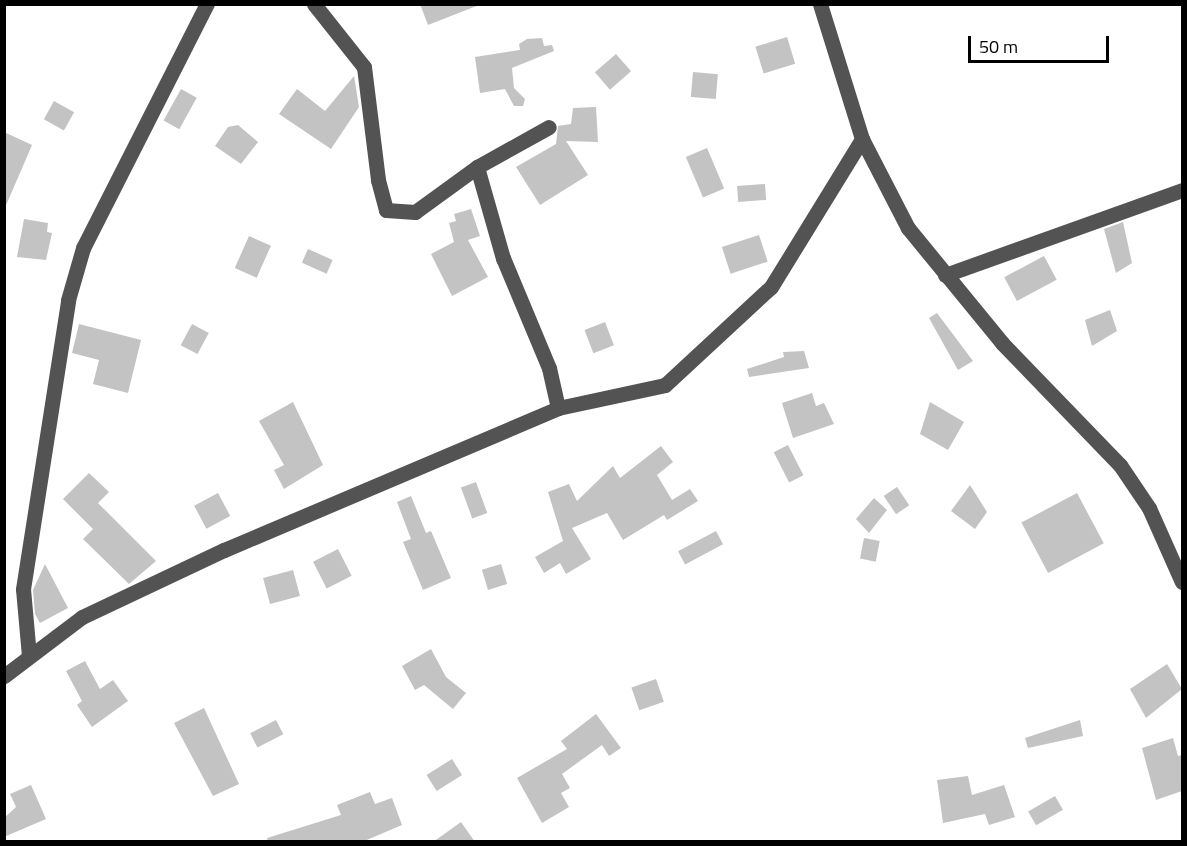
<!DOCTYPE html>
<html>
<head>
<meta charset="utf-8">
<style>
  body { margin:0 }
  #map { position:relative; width:1187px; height:846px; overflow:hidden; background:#fff; font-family:"Titillium Web",sans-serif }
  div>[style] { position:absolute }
  .building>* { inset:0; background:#c3c3c3; transform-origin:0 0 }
  .minor>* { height:15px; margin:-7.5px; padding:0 7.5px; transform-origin:7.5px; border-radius:7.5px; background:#535353 }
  span { translate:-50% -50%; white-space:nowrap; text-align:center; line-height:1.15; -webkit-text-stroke:4.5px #fff; paint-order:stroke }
  .frame { position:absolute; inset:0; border:6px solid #000; pointer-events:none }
  .scale { position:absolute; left:968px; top:36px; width:141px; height:27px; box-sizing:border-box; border:3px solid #000; border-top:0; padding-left:8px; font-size:18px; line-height:21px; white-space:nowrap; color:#000; -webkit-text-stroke:4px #fff; paint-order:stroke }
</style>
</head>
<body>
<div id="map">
  <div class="building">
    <i style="clip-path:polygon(420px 4px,478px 4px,479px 5px,428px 25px)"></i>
    <i style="left:787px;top:37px;width:28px;height:33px;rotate:73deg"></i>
    <i style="clip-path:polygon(542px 38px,544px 46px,552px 45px,554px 51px,512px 68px,514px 88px,525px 99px,523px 106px,514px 106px,505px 89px,480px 93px,475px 57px,520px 50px,519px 44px,527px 39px)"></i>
    <i style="left:616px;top:54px;width:23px;height:28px;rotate:49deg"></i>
    <i style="left:693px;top:72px;width:25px;height:25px;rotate:5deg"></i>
    <i style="clip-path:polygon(354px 76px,359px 107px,331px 149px,279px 114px,297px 89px,325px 111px)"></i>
    <i style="left:181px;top:89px;width:18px;height:36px;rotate:29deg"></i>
    <i style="left:54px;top:101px;width:23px;height:21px;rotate:29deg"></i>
    <i style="clip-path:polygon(596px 107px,598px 142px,566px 141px,588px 175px,540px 205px,516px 167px,556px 144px,558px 126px,571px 124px,573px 108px)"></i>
    <i style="clip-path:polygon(238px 125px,258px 142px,241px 164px,215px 146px,228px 127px)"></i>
    <i style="clip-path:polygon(4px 132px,32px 145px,4px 210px)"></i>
    <i style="left:707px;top:148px;width:44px;height:23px;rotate:67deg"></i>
    <i style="left:765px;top:184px;width:16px;height:28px;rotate:86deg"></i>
    <i style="clip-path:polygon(471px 209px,480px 236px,468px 240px,488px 277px,452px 296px,431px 254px,454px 242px,449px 223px,456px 221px,454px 214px)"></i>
    <i style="clip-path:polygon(24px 219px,48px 223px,47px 232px,52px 233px,46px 260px,17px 257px)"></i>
    <i style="clip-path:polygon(1123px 222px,1132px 263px,1116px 273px,1104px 229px)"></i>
    <i style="left:759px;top:235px;width:28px;height:39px;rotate:72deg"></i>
    <i style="left:249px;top:236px;width:24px;height:35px;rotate:24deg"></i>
    <i style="left:308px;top:249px;width:27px;height:15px;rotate:24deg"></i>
    <i style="left:1044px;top:256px;width:27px;height:45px;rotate:62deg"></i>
    <i style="clip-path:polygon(1110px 310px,1117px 331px,1092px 346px,1085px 320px)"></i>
    <i style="clip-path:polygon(937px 313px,973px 361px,958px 370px,929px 318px)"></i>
    <i style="left:605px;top:322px;width:25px;height:22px;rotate:69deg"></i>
    <i style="clip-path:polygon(79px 324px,141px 340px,128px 393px,93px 384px,99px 360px,72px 353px)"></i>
    <i style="left:192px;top:324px;width:19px;height:24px;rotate:28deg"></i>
    <i style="clip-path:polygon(804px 351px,809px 368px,749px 377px,747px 369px,784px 357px,783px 352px)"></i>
    <i style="clip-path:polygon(812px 393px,816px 406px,824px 403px,834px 424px,793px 438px,782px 403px)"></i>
    <i style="clip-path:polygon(293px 402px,323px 465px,284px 489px,274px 470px,284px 465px,259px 421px)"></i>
    <i style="clip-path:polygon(930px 402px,964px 422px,948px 450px,920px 434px)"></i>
    <i style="left:788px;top:445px;width:34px;height:16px;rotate:63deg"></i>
    <i style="clip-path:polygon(661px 446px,673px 462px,657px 475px,672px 500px,690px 489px,698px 501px,667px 520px,664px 515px,623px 540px,607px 513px,572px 528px,591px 559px,566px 574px,560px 563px,544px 573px,535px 557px,563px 541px,548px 492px,569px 484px,577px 501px,613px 466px,620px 478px)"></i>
    <i style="clip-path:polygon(89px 473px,109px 492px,98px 503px,156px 561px,129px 584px,83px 539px,93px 529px,63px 499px)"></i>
    <i style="left:476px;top:482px;width:33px;height:16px;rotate:70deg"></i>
    <i style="clip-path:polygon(970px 485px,987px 512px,975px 529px,951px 511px)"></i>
    <i style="left:897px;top:487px;width:22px;height:16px;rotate:56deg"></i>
    <i style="left:218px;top:493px;width:26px;height:27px;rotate:62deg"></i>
    <i style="left:1077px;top:493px;width:57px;height:63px;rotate:62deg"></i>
    <i style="clip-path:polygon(411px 496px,426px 533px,431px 531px,451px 578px,423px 590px,403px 542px,411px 539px,397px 502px)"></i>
    <i style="clip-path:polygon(874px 498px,887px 510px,869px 533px,856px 519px)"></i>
    <i style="left:716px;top:531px;width:15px;height:43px;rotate:62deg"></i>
    <i style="left:864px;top:538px;width:16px;height:21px;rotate:11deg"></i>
    <i style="left:338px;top:549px;width:30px;height:28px;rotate:63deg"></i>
    <i style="clip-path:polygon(45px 564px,68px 608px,40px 623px,35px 614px,33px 590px)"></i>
    <i style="left:501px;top:564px;width:21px;height:20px;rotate:73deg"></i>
    <i style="left:293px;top:570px;width:27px;height:31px;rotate:75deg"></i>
    <i style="clip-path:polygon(431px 649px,446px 677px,466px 693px,453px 709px,424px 685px,415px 690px,402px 666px)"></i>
    <i style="clip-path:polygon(85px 661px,100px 689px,113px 680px,128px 701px,92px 727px,77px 705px,82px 701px,66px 671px)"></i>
    <i style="clip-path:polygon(1167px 664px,1182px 689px,1146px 718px,1130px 689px)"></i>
    <i style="left:656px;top:679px;width:24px;height:26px;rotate:71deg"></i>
    <i style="clip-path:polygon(204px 708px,239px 784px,213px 796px,174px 723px)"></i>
    <i style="clip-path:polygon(596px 714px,621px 748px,609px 756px,602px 745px,562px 774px,570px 788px,561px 793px,569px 807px,542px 823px,517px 778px,567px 749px,561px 741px)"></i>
    <i style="left:276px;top:720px;width:16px;height:29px;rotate:63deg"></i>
    <i style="clip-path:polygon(1080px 720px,1083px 736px,1028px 748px,1025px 738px)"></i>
    <i style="clip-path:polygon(1173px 738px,1178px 756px,1182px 755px,1182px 791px,1156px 800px,1142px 748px)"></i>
    <i style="left:452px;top:759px;width:19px;height:30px;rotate:58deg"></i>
    <i style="clip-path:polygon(968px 776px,972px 795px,1004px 785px,1015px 817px,989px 825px,985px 814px,943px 823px,937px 780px)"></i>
    <i style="clip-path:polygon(31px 785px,46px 819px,4px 837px,4px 818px,16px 807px,10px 794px)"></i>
    <i style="clip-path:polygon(370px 792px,375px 804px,392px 798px,402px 825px,362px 842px,268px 842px,267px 838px,341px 815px,337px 805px)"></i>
    <i style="left:1055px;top:796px;width:16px;height:31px;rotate:60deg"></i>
    <i style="clip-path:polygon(461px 822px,475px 842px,433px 842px)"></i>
  </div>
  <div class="minor">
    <i style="left:314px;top:4px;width:80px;rotate:51.6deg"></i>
    <i style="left:364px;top:67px;width:114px;rotate:82.9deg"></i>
    <i style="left:378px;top:180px;width:31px;rotate:75deg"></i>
    <i style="left:386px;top:210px;width:29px;rotate:4deg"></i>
    <i style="left:415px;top:212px;width:77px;rotate:-36deg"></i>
    <i style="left:477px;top:167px;width:82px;rotate:-29.1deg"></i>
    <i style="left:820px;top:4px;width:141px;rotate:72.7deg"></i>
    <i style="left:862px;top:139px;width:100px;rotate:62.7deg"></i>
    <i style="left:908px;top:228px;width:149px;rotate:50.7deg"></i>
    <i style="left:1002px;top:343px;width:170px;rotate:46deg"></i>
    <i style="left:1120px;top:465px;width:52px;rotate:56deg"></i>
    <i style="left:1149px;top:508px;width:81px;rotate:66deg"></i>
    <i style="left:477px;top:167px;width:95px;rotate:74.1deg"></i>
    <i style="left:503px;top:258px;width:119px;rotate:67.3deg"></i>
    <i style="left:549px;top:368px;width:41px;rotate:77.3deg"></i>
    <i style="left:945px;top:275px;width:252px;rotate:-19.7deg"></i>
    <i style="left:29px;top:656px;width:67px;rotate:-95.1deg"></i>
    <i style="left:23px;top:589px;width:292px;rotate:-81.1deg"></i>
    <i style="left:68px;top:300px;width:54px;rotate:-73.9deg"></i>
    <i style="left:83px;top:248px;width:274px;rotate:-63.1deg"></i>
    <i style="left:4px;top:676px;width:98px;rotate:-37.1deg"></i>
    <i style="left:82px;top:617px;width:157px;rotate:-25.3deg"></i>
    <i style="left:224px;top:550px;width:363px;rotate:-23deg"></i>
    <i style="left:558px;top:408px;width:109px;rotate:-12.1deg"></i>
    <i style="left:665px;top:385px;width:144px;rotate:-42.8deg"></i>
    <i style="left:771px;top:287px;width:174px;rotate:-58.4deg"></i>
  </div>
  <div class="frame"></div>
  <div class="scale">50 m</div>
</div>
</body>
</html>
